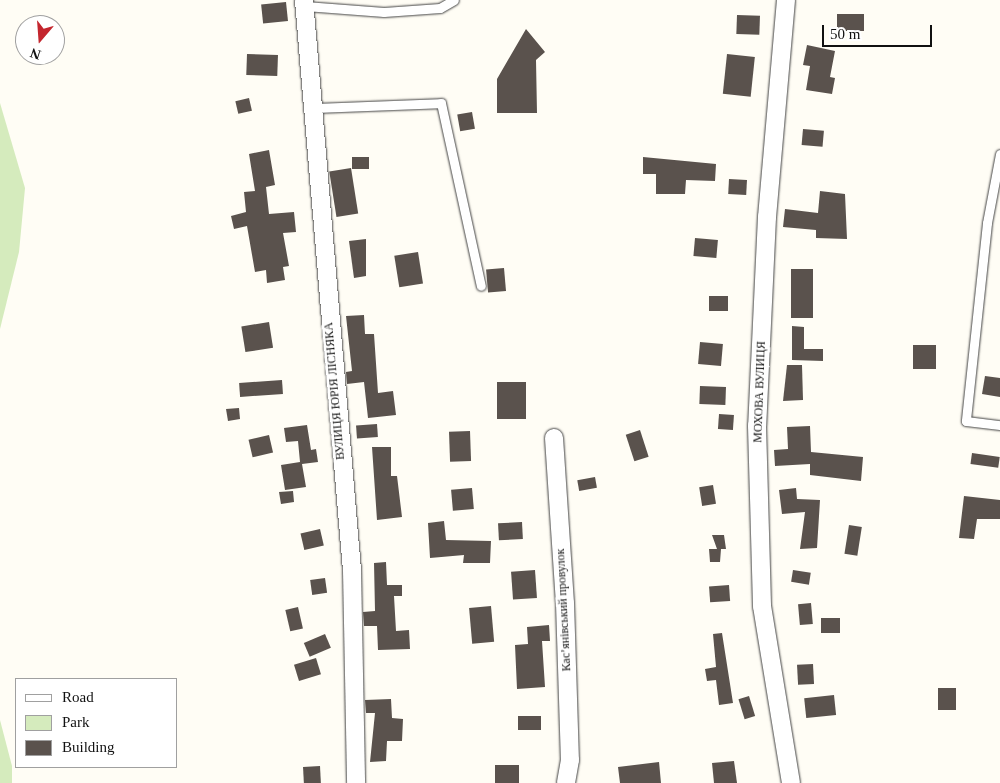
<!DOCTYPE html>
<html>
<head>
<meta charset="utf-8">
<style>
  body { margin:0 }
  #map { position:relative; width:1000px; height:783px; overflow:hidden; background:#fffdf5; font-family:"Times New Roman",serif }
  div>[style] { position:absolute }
  .green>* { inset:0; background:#d5ebbd }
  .building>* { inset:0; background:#5a524d; transform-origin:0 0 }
  .roads { filter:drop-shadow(0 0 1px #444) drop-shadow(0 0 1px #444) }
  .service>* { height:9px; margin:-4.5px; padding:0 4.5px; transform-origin:4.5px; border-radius:4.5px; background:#fff }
  .minor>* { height:18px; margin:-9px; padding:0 9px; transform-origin:9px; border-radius:9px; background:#fff }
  span { translate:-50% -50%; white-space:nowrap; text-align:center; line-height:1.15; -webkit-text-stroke:5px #fff; paint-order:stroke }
  .street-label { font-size:12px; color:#111 }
  .legend { position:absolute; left:15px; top:678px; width:162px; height:90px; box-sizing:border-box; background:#fff; border:1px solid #a0a0a0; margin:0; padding:6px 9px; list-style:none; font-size:15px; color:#111 }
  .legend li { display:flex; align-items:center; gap:10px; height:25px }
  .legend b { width:25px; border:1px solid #a0a0a0 }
  .north { position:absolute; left:15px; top:15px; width:50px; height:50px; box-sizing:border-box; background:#fff; border:1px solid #a0a0a0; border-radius:50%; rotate:198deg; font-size:14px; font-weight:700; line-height:20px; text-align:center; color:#111 }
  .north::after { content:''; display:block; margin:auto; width:18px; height:22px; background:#c4262e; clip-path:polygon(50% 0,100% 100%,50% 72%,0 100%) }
  .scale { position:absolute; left:822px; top:25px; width:110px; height:22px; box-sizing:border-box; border:2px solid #111; border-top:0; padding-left:6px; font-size:15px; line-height:18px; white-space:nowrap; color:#111; -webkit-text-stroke:4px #fff; paint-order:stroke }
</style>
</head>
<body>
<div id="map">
  <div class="green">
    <i style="clip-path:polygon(0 103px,25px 188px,19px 252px,0 329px)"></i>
    <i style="clip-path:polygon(0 720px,12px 766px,12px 783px,0 783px)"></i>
  </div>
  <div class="building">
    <i style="left:286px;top:2px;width:19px;height:25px;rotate:84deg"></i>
    <i style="left:837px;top:14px;width:27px;height:17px"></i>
    <i style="left:737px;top:15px;width:23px;height:19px;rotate:2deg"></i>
    <i style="clip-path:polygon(526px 29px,545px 52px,536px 60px,537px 113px,497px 113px,497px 79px)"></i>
    <i style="clip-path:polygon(807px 45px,835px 51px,830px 77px,835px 78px,832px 94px,806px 90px,810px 66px,803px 65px)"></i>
    <i style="left:247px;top:54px;width:31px;height:21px;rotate:2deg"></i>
    <i style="left:727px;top:54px;width:28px;height:40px;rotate:6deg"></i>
    <i style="left:249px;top:98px;width:13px;height:14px;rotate:77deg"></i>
    <i style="left:472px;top:112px;width:17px;height:15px;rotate:80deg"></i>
    <i style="left:803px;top:129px;width:21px;height:16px;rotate:5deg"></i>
    <i style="clip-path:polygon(269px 150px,275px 185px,266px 187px,269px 214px,294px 212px,296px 232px,283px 233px,289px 266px,283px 267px,285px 280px,267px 283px,266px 270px,255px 272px,247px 226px,234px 229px,231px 216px,246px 212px,244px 192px,255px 191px,249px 154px)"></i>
    <i style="left:369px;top:157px;width:12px;height:17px;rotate:90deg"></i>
    <i style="clip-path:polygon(643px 157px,716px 164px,715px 181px,686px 180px,685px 194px,656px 194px,656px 174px,643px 174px)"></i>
    <i style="left:351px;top:168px;width:46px;height:22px;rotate:81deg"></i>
    <i style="left:729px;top:179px;width:18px;height:15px;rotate:3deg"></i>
    <i style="clip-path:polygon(820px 191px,845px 194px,847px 239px,816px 238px,816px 230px,783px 227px,785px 209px,818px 213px)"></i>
    <i style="left:695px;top:238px;width:23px;height:18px;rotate:5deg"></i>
    <i style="clip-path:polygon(366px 239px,366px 276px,354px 278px,349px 241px)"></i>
    <i style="left:418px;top:252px;width:32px;height:24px;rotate:81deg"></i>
    <i style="left:504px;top:268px;width:23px;height:18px;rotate:85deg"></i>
    <i style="left:791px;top:269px;width:22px;height:49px"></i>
    <i style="left:709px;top:296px;width:19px;height:15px"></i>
    <i style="clip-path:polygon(364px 315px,365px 334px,374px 334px,378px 393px,393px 391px,396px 415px,368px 418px,364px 382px,347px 384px,346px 372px,352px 371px,346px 316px)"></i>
    <i style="left:269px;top:322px;width:26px;height:28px;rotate:81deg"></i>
    <i style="clip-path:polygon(792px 326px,804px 327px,804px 349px,823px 349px,823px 361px,792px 360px)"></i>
    <i style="left:700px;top:342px;width:23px;height:22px;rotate:5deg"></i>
    <i style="left:913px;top:345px;width:23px;height:24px"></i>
    <i style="clip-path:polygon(787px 365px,802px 365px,803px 400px,783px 401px)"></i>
    <i style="clip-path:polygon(985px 376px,1000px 378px,1000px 397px,982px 394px)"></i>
    <i style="left:282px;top:380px;width:14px;height:43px;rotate:86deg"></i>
    <i style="left:497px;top:382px;width:29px;height:37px"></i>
    <i style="left:700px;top:386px;width:26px;height:18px;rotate:2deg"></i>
    <i style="clip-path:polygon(239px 408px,240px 419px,228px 421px,226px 409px)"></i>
    <i style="left:719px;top:414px;width:15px;height:15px;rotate:4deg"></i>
    <i style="left:377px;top:424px;width:13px;height:21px;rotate:86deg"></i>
    <i style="clip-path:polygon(307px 425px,311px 450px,316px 449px,318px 462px,302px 464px,306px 487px,285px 490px,281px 465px,300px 462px,298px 441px,286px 442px,284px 428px)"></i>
    <i style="clip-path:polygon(810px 426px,811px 452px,863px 457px,861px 481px,810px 475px,810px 464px,775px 466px,774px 450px,788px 449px,787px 427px)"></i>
    <i style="left:640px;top:430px;width:28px;height:15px;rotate:72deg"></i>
    <i style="left:470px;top:431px;width:30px;height:21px;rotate:88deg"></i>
    <i style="left:269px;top:435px;width:18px;height:21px;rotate:77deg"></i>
    <i style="clip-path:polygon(372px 447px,391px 447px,391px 476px,397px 476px,402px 517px,377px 520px)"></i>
    <i style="left:972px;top:453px;width:28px;height:11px;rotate:8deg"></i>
    <i style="left:595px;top:477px;width:11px;height:18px;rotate:80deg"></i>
    <i style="left:713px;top:485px;width:19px;height:14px;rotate:81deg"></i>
    <i style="left:472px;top:488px;width:21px;height:21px;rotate:85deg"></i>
    <i style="clip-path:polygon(796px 488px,797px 499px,820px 500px,817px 548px,800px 549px,805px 512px,782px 514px,779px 490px)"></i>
    <i style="clip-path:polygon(293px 491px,294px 502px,281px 504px,279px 492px)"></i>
    <i style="clip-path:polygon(964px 496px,1000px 500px,1000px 519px,977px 519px,974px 539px,959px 538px)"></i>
    <i style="clip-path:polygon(444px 521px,446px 540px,491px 541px,490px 563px,463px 563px,464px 555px,430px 558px,428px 523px)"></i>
    <i style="left:522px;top:522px;width:17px;height:24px;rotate:87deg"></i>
    <i style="left:849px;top:525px;width:13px;height:29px;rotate:9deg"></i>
    <i style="left:320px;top:529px;width:17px;height:20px;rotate:77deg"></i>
    <i style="clip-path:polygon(712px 535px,724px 535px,726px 549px,721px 549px,720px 562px,710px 562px,709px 549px,717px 549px)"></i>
    <i style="clip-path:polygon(386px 562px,387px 585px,402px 585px,402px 596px,394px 596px,396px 631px,409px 630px,410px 649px,378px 650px,377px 626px,364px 626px,363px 612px,375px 611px,374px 563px)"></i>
    <i style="left:535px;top:570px;width:28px;height:24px;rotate:86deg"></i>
    <i style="left:793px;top:570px;width:18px;height:12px;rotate:9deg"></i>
    <i style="left:325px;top:578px;width:15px;height:15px;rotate:82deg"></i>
    <i style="left:729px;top:585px;width:16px;height:20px;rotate:86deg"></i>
    <i style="left:811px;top:603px;width:21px;height:13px;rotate:85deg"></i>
    <i style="left:491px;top:606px;width:36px;height:22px;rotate:85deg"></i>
    <i style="left:298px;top:607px;width:22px;height:13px;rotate:77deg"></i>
    <i style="left:821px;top:618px;width:19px;height:15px"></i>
    <i style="clip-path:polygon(549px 625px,550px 641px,542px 641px,545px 687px,517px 689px,515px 645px,528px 644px,527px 627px)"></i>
    <i style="clip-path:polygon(722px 633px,733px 703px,719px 705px,716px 680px,707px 681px,705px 669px,716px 667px,713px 634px)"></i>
    <i style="left:325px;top:634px;width:15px;height:23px;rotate:67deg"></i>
    <i style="left:316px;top:658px;width:17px;height:23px;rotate:73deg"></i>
    <i style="left:813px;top:664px;width:20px;height:16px;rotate:87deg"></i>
    <i style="left:938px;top:688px;width:18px;height:22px"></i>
    <i style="left:834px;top:695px;width:20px;height:30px;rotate:84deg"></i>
    <i style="left:749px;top:696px;width:21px;height:11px;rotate:73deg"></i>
    <i style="clip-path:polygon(391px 699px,392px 718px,403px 719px,402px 741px,387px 741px,386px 761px,370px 762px,375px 713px,366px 713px,365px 700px)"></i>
    <i style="left:541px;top:716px;width:14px;height:23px;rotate:90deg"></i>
    <i style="clip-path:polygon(734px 761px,737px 783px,714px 783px,712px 763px)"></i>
    <i style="clip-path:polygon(659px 762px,661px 783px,620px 783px,618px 767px)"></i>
    <i style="left:495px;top:765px;width:24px;height:18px"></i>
    <i style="left:320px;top:766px;width:17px;height:17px;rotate:87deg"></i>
  </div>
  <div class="roads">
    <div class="service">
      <i style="left:305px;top:6px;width:79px;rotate:4.3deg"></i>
      <i style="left:384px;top:12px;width:56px;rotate:-4.1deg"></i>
      <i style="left:440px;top:8px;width:16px;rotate:-30deg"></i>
      <i style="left:313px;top:108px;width:128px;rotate:-2.2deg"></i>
      <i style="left:441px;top:103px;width:187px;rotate:77.7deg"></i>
      <i style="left:1000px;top:154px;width:70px;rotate:100.7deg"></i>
      <i style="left:987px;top:223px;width:199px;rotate:96.1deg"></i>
      <i style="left:966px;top:421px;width:34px;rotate:7deg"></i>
    </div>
    <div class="minor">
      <i style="left:304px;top:0;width:572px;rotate:85.19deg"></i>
      <i style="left:352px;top:570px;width:213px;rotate:88.9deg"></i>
      <i style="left:786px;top:0;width:218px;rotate:95deg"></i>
      <i style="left:767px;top:217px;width:209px;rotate:92.7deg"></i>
      <i style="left:757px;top:426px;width:180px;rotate:88.4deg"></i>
      <i style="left:762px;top:606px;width:179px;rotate:80.7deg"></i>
      <i style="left:554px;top:438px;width:165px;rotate:86.2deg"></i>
      <i style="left:565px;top:603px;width:157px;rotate:88.2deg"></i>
      <i style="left:570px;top:760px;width:23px;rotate:100deg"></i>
    </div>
  </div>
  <div class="street-label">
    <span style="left:335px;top:391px;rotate:-95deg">ВУЛИЦЯ ЮРІЯ ЛІСНЯКА</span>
    <span style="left:760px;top:392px;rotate:-88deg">МОХОВА ВУЛИЦЯ</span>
    <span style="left:564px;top:610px;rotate:-93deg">Касʼянівський провулок</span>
  </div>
  <ul class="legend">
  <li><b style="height:6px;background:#fff"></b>Road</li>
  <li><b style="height:14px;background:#d5ebbd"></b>Park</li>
  <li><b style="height:14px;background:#5a524d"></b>Building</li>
  </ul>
  <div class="north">N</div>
  <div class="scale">50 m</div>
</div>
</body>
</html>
